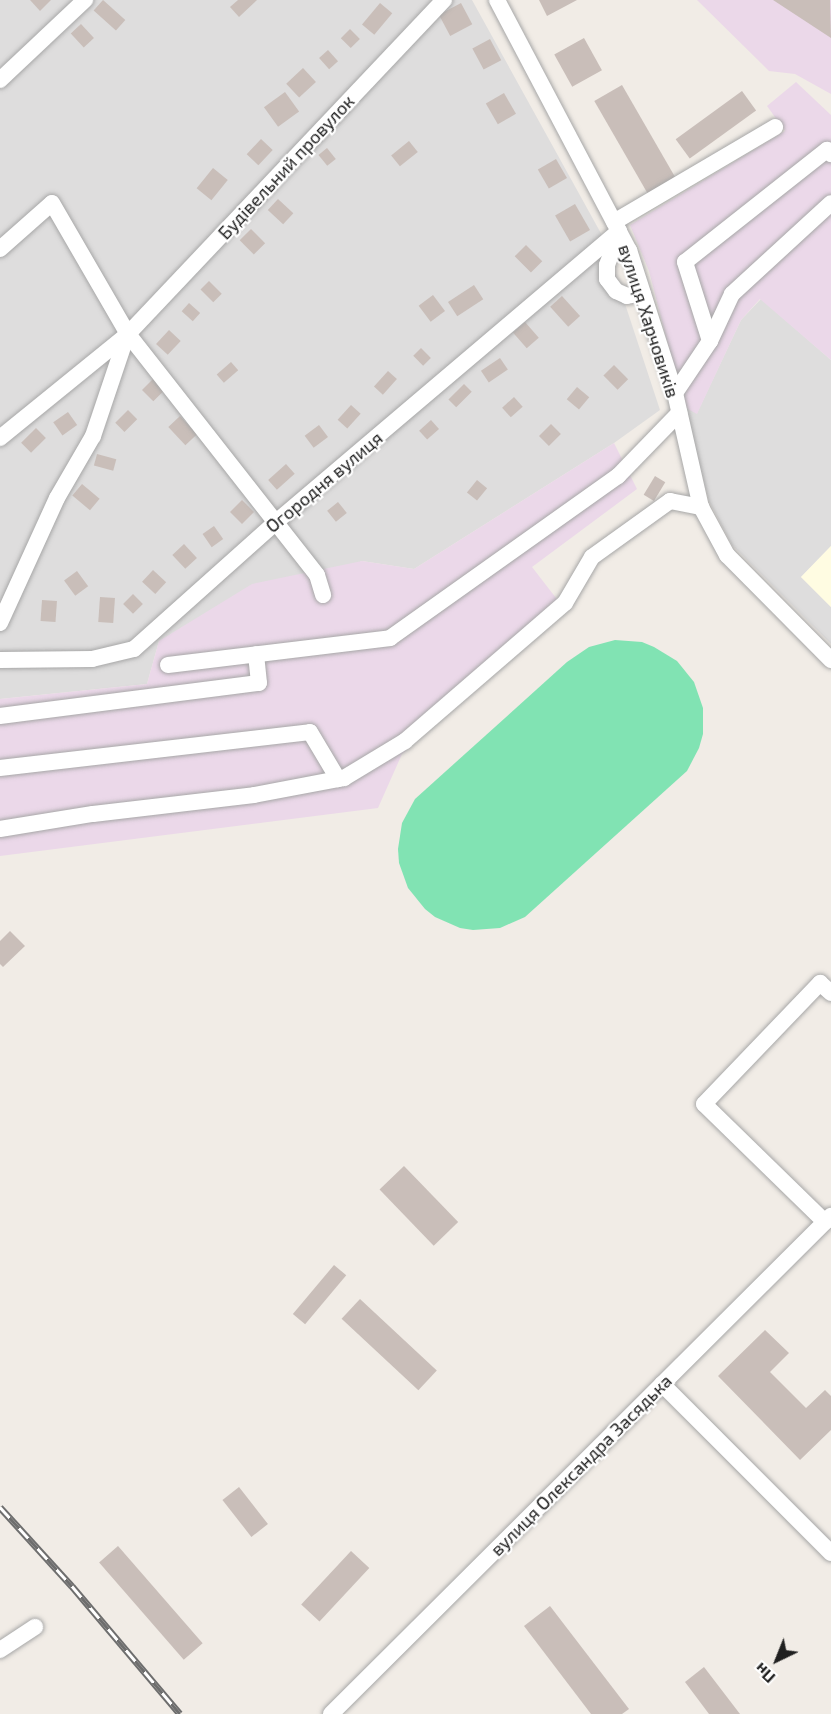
<!DOCTYPE html>
<html>
<head>
<meta charset="utf-8">
<style>
  body { margin:0 }
  #map { position:relative; width:831px; height:1714px; overflow:hidden; background:#f1ece6; font-family:"Exo 2",sans-serif }
  div>[style] { position:absolute }
  .residential>* { inset:0; background:#dedddd }
  .industrial>* { inset:0; background:#ebd8e9 }
  .education>* { inset:0; background:#fffce2 }
  .pitch>* { inset:0; background:#81e3b3 }
  .building>* { inset:0; background:#c9beb9; transform-origin:0 0 }
  .roads { filter:drop-shadow(0 0 2px #a7a7a7) drop-shadow(0 0 2px #a7a7a7) }
  .minor>* { height:16px; margin:-8px; padding:0 8px; transform-origin:8px; border-radius:8px; background:#fff }
  .rail>* { height:7px; margin-top:-3.5px; transform-origin:0; background:repeating-linear-gradient(90deg,#fff 0 14px,#6e6e6e 0 28px); box-sizing:border-box; border-block:2px solid #6e6e6e }
  span { translate:-50% -50%; white-space:nowrap; text-align:center; line-height:1.15; -webkit-text-stroke:4.5px #fff; paint-order:stroke }
  .street-label { font-size:18px; color:#202020 }
  .north { position:absolute; left:747px; top:1630px; width:60px; height:60px; -webkit-text-stroke:4px #fff; paint-order:stroke; rotate:223deg; font-size:16px; font-weight:700; line-height:24px; text-align:center; color:#202020 }
  .north::after { content:''; display:block; margin:auto; width:21px; height:27px; background:#202020; clip-path:polygon(50% 0,100% 100%,50% 72%,0 100%) }
</style>
</head>
<body>
<div id="map">
  <div class="residential">
    <i style="clip-path:polygon(0 0,472px 0,603px 237px,660px 410px,614px 443px,414px 569px,362px 561px,159px 641px,147px 684px,0 699px)"></i>
    <i style="clip-path:polygon(761px 299px,831px 360px,831px 546px,801px 577px,831px 607px,831px 644px,732px 545px,709px 501px,684px 407px,697px 413px,741px 320px)"></i>
  </div>
  <div class="industrial">
    <i style="clip-path:polygon(697px 0,831px 0,831px 94px,795px 74px,769px 71px)"></i>
    <i style="clip-path:polygon(796px 82px,831px 115px,831px 360px,760px 299px,741px 320px,697px 414px,684px 407px,649px 271px,630px 225px,785px 131px,767px 106px)"></i>
    <i style="clip-path:polygon(614px 443px,637px 489px,532px 567px,563px 607px,402px 754px,378px 808px,0 856px,0 699px,147px 684px,159px 641px,252px 584px,362px 561px,414px 569px)"></i>
  </div>
  <div class="education">
    <i style="clip-path:polygon(831px 546px,831px 607px,801px 577px)"></i>
  </div>
  <div class="pitch">
    <i style="clip-path:polygon(615px 640px,642px 642px,654px 647px,677px 661px,694px 682px,703px 708px,703px 734px,699px 748px,687px 771px,525px 917px,500px 928px,473px 930px,460px 928px,435px 917px,425px 909px,408px 888px,399px 863px,398px 849px,402px 823px,415px 799px,567px 662px,589px 647px)"></i>
  </div>
  <div class="building">
    <i style="clip-path:polygon(30px 0,51px 0,40px 11px)"></i>
    <i style="left:103px;top:0;width:30px;height:14px;rotate:42deg"></i>
    <i style="clip-path:polygon(238px 0,257px 0,239px 17px,230px 7px)"></i>
    <i style="clip-path:polygon(539px 0,577px 0,547px 16px)"></i>
    <i style="clip-path:polygon(773px 0,830px 0,831px 38px)"></i>
    <i style="left:380px;top:3px;width:16px;height:28px;rotate:40deg"></i>
    <i style="left:461px;top:3px;width:24px;height:25px;rotate:62deg"></i>
    <i style="left:81px;top:24px;width:19px;height:14px;rotate:47deg"></i>
    <i style="left:350px;top:29px;width:14px;height:13px;rotate:45deg"></i>
    <i style="left:584px;top:38px;width:37px;height:34px;rotate:61deg"></i>
    <i style="left:490px;top:39px;width:24px;height:20px;rotate:62deg"></i>
    <i style="left:328px;top:50px;width:15px;height:12px;rotate:48deg"></i>
    <i style="left:303px;top:68px;width:19px;height:23px;rotate:47deg"></i>
    <i style="left:622px;top:85px;width:107px;height:32px;rotate:60deg"></i>
    <i style="left:742px;top:91px;width:24px;height:82px;rotate:54deg"></i>
    <i style="left:285px;top:92px;width:24px;height:26px;rotate:54deg"></i>
    <i style="left:504px;top:93px;width:24px;height:21px;rotate:60deg"></i>
    <i style="left:261px;top:139px;width:16px;height:21px;rotate:43deg"></i>
    <i style="left:409px;top:141px;width:14px;height:23px;rotate:51deg"></i>
    <i style="left:327px;top:148px;width:14px;height:11px;rotate:51deg"></i>
    <i style="left:556px;top:159px;width:22px;height:21px;rotate:60deg"></i>
    <i style="left:213px;top:168px;width:19px;height:26px;rotate:39deg"></i>
    <i style="left:278px;top:199px;width:21px;height:15px;rotate:43deg"></i>
    <i style="left:575px;top:204px;width:30px;height:23px;rotate:60deg"></i>
    <i style="left:251px;top:229px;width:20px;height:16px;rotate:45deg"></i>
    <i style="left:526px;top:245px;width:23px;height:16px;rotate:45deg"></i>
    <i style="left:209px;top:281px;width:18px;height:12px;rotate:45deg"></i>
    <i style="left:474px;top:285px;width:17px;height:31px;rotate:57deg"></i>
    <i style="left:433px;top:295px;width:20px;height:18px;rotate:53deg"></i>
    <i style="left:562px;top:296px;width:27px;height:16px;rotate:48deg"></i>
    <i style="left:189px;top:303px;width:15px;height:11px;rotate:42deg"></i>
    <i style="left:525px;top:322px;width:21px;height:16px;rotate:49deg"></i>
    <i style="left:169px;top:330px;width:16px;height:19px;rotate:43deg"></i>
    <i style="left:421px;top:348px;width:14px;height:11px;rotate:45deg"></i>
    <i style="left:500px;top:358px;width:14px;height:23px;rotate:56deg"></i>
    <i style="left:231px;top:362px;width:11px;height:19px;rotate:49deg"></i>
    <i style="left:614px;top:365px;width:20px;height:15px;rotate:45deg"></i>
    <i style="left:388px;top:371px;width:12px;height:21px;rotate:42deg"></i>
    <i style="left:154px;top:378px;width:16px;height:17px;rotate:45deg"></i>
    <i style="left:464px;top:384px;width:11px;height:22px;rotate:45deg"></i>
    <i style="left:577px;top:387px;width:16px;height:16px;rotate:40deg"></i>
    <i style="left:514px;top:397px;width:13px;height:16px;rotate:48deg"></i>
    <i style="left:351px;top:405px;width:13px;height:20px;rotate:42deg"></i>
    <i style="left:128px;top:410px;width:13px;height:18px;rotate:45deg"></i>
    <i style="left:68px;top:412px;width:16px;height:18px;rotate:55deg"></i>
    <i style="left:180px;top:416px;width:25px;height:16px;rotate:47deg"></i>
    <i style="left:431px;top:420px;width:12px;height:16px;rotate:48deg"></i>
    <i style="left:551px;top:424px;width:14px;height:17px;rotate:45deg"></i>
    <i style="left:319px;top:425px;width:15px;height:18px;rotate:53deg"></i>
    <i style="left:36px;top:428px;width:14px;height:21px;rotate:45deg"></i>
    <i style="left:97px;top:454px;width:20px;height:12px;rotate:15deg"></i>
    <i style="left:286px;top:464px;width:13px;height:24px;rotate:48deg"></i>
    <i style="left:655px;top:476px;width:12px;height:22px;rotate:31deg"></i>
    <i style="left:477px;top:480px;width:13px;height:16px;rotate:39deg"></i>
    <i style="left:82px;top:484px;width:23px;height:15px;rotate:40deg"></i>
    <i style="left:242px;top:500px;width:17px;height:17px;rotate:45deg"></i>
    <i style="left:338px;top:502px;width:14px;height:14px;rotate:51deg"></i>
    <i style="left:214px;top:526px;width:16px;height:14px;rotate:55deg"></i>
    <i style="left:184px;top:544px;width:19px;height:16px;rotate:47deg"></i>
    <i style="left:153px;top:570px;width:18px;height:16px;rotate:43deg"></i>
    <i style="left:77px;top:571px;width:19px;height:16px;rotate:54deg"></i>
    <i style="left:133px;top:594px;width:14px;height:14px;rotate:45deg"></i>
    <i style="left:100px;top:597px;width:15px;height:25px;rotate:4deg"></i>
    <i style="left:42px;top:600px;width:15px;height:21px;rotate:4deg"></i>
    <i style="clip-path:polygon(10px 931px,25px 946px,3px 967px,0 964px,0 941px)"></i>
    <i style="left:404px;top:1166px;width:78px;height:34px;rotate:46deg"></i>
    <i style="left:334px;top:1265px;width:16px;height:64px;rotate:40deg"></i>
    <i style="left:360px;top:1299px;width:105px;height:27px;rotate:43deg"></i>
    <i style="clip-path:polygon(765px 1330px,789px 1353px,770px 1372px,806px 1408px,825px 1390px,831px 1396px,831px 1430px,800px 1460px,718px 1376px)"></i>
    <i style="left:239px;top:1487px;width:47px;height:21px;rotate:52deg"></i>
    <i style="left:118px;top:1546px;width:129px;height:25px;rotate:49deg"></i>
    <i style="left:351px;top:1551px;width:25px;height:73px;rotate:43deg"></i>
    <i style="clip-path:polygon(550px 1606px,629px 1709px,622px 1714px,591px 1714px,524px 1626px)"></i>
    <i style="clip-path:polygon(704px 1667px,740px 1714px,709px 1714px,685px 1682px)"></i>
  </div>
  <div class="roads">
    <div class="minor">
      <i style="left:497px;top:0;width:283px;rotate:62.2deg"></i>
      <i style="left:629px;top:250px;width:150px;rotate:72.2deg"></i>
      <i style="left:675px;top:393px;width:117px;rotate:77.2deg"></i>
      <i style="left:701px;top:507px;width:55px;rotate:61.6deg"></i>
      <i style="left:727px;top:555px;width:148px;rotate:45.3deg"></i>
      <i style="left:0;top:80px;width:117px;rotate:-43.3deg"></i>
      <i style="left:614px;top:222px;width:187px;rotate:-30.5deg"></i>
      <i style="left:619px;top:232px;width:35px;rotate:110deg"></i>
      <i style="left:607px;top:265px;width:14px;rotate:90deg"></i>
      <i style="left:607px;top:279px;width:15px;rotate:53deg"></i>
      <i style="left:616px;top:291px;width:12px;rotate:24deg"></i>
      <i style="left:627px;top:296px;width:16px;rotate:-11deg"></i>
      <i style="left:0;top:249px;width:69px;rotate:-41.5deg"></i>
      <i style="left:52px;top:203px;width:151px;rotate:59.9deg"></i>
      <i style="left:128px;top:334px;width:306px;rotate:51.9deg"></i>
      <i style="left:317px;top:575px;width:21px;rotate:73deg"></i>
      <i style="left:710px;top:341px;width:83px;rotate:-107.6deg"></i>
      <i style="left:685px;top:262px;width:181px;rotate:-38.3deg"></i>
      <i style="left:827px;top:150px;width:6px;rotate:45deg"></i>
      <i style="left:675px;top:393px;width:63px;rotate:-56.1deg"></i>
      <i style="left:710px;top:341px;width:52px;rotate:-64.9deg"></i>
      <i style="left:732px;top:294px;width:134px;rotate:-42.6deg"></i>
      <i style="left:0;top:438px;width:165px;rotate:-39.1deg"></i>
      <i style="left:128px;top:334px;width:460px;rotate:-46.6deg"></i>
      <i style="left:0;top:623px;width:137px;rotate:-65.5deg"></i>
      <i style="left:57px;top:498px;width:72px;rotate:-59.9deg"></i>
      <i style="left:93px;top:436px;width:107px;rotate:-71.4deg"></i>
      <i style="left:0;top:660px;width:92px;rotate:-0.6deg"></i>
      <i style="left:92px;top:659px;width:43px;rotate:-13.4deg"></i>
      <i style="left:134px;top:649px;width:191px;rotate:-41.8deg"></i>
      <i style="left:276px;top:522px;width:450px;rotate:-40.3deg"></i>
      <i style="left:168px;top:665px;width:224px;rotate:-6.9deg"></i>
      <i style="left:390px;top:638px;width:280px;rotate:-35.4deg"></i>
      <i style="left:618px;top:476px;width:88px;rotate:-45.9deg"></i>
      <i style="left:0;top:716px;width:261px;rotate:-7.3deg"></i>
      <i style="left:259px;top:683px;width:29px;rotate:-96deg"></i>
      <i style="left:0;top:768px;width:312px;rotate:-6.6deg"></i>
      <i style="left:310px;top:732px;width:55px;rotate:59.2deg"></i>
      <i style="left:0;top:829px;width:94px;rotate:-9.2deg"></i>
      <i style="left:93px;top:814px;width:162px;rotate:-6.7deg"></i>
      <i style="left:254px;top:795px;width:92px;rotate:-10.7deg"></i>
      <i style="left:344px;top:778px;width:71px;rotate:-31.2deg"></i>
      <i style="left:405px;top:741px;width:211px;rotate:-40.8deg"></i>
      <i style="left:565px;top:603px;width:53px;rotate:-59.6deg"></i>
      <i style="left:592px;top:557px;width:96px;rotate:-35.7deg"></i>
      <i style="left:670px;top:501px;width:32px;rotate:11deg"></i>
      <i style="left:825px;top:1222px;width:169px;rotate:-135.7deg"></i>
      <i style="left:704px;top:1104px;width:168px;rotate:-46.2deg"></i>
      <i style="left:820px;top:983px;width:15px;rotate:42deg"></i>
      <i style="left:662px;top:1384px;width:239px;rotate:45deg"></i>
      <i style="left:0;top:1650px;width:42px;rotate:-33.3deg"></i>
      <i style="left:331px;top:1714px;width:706px;rotate:-44.89deg"></i>
    </div>
  </div>
  <div class="rail">
    <i style="left:0;top:1507px;width:107px;rotate:47.7deg"></i>
    <i style="left:72px;top:1586px;width:167px;rotate:49.8deg"></i>
  </div>
  <div class="street-label">
    <span style="left:286px;top:167px;rotate:-47deg">Будівельний провулок</span>
    <span style="left:649px;top:321px;rotate:72deg">вулиця Харчовиків</span>
    <span style="left:324px;top:482px;rotate:-40deg">Огородня вулиця</span>
    <span style="left:581px;top:1465px;rotate:-45deg">вулиця Олександра Засядька</span>
  </div>
  <div class="north">Пн</div>
</div>
</body>
</html>
